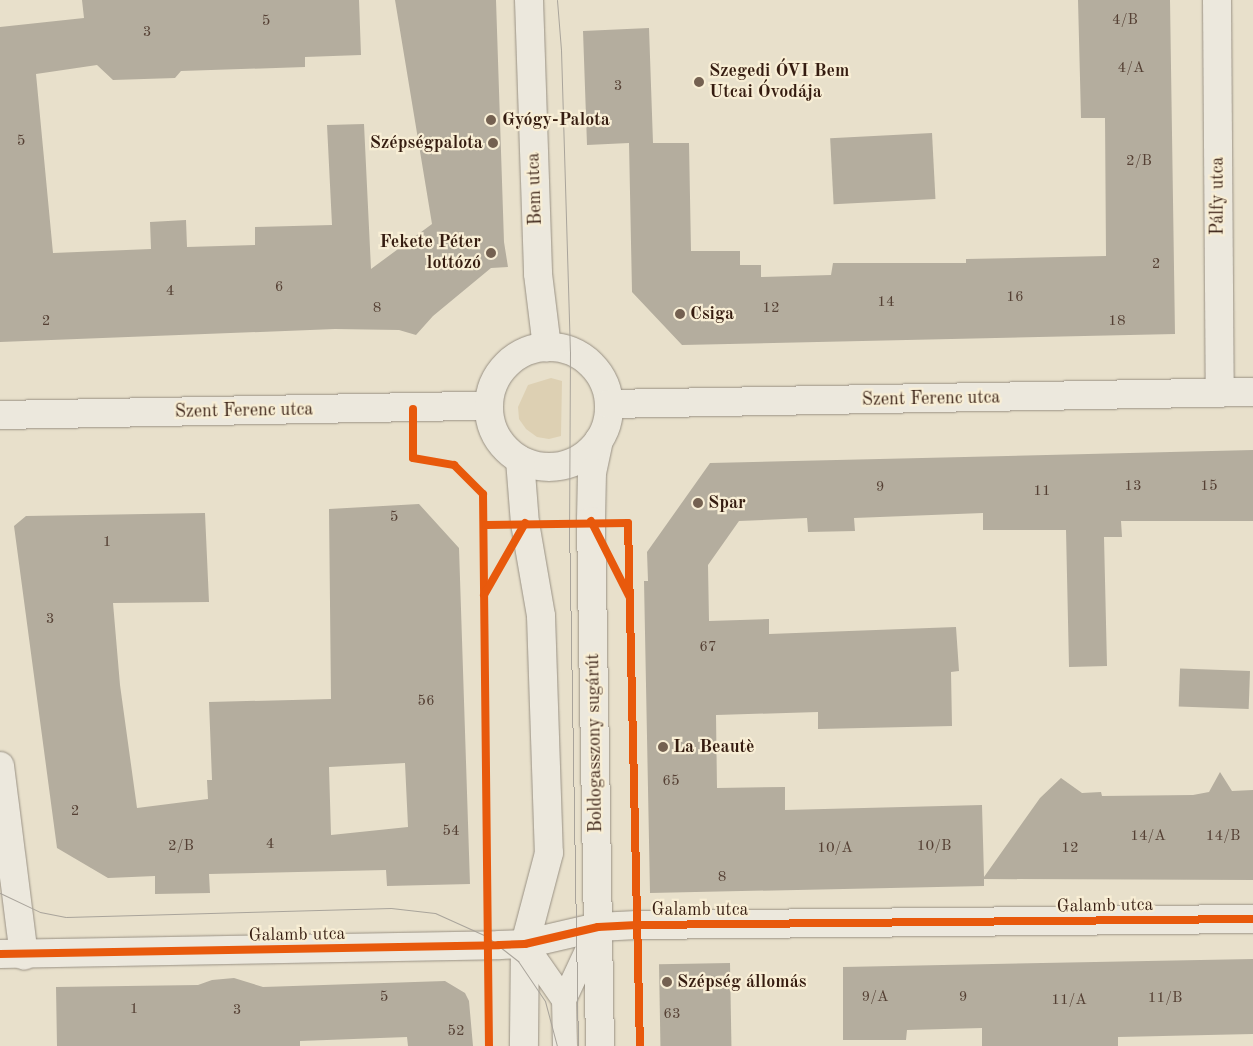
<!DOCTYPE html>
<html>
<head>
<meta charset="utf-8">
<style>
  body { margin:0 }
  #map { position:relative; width:1253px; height:1046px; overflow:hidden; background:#e8e0cb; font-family:"Old Standard TT",serif }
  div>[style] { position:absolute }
  .green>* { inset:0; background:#ddd0b3 }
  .building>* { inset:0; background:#b4ad9e; transform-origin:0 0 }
  .roads { filter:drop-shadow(0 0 1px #999184) drop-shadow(0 0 1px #999184) }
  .service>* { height:24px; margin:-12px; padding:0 12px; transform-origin:12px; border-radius:12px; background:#ece8dd }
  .minor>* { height:28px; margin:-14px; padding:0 14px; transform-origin:14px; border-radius:14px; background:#ece8dd }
  .tertiary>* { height:28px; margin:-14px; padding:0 14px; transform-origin:14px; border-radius:14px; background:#ece8dd }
  .tertiary>.ring { margin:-14px; padding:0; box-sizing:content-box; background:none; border:28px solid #ece8dd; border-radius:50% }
  .tram>* { height:1px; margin:-0.5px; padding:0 0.5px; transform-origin:0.5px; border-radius:0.5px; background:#a9a49b }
  .cycleway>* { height:8px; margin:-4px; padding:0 4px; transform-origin:4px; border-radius:4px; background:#e8590c }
  .dots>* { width:14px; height:14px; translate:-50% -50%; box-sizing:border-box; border:2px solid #f8eed5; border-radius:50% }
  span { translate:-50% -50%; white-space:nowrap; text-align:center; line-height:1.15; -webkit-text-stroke:4.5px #f8eed5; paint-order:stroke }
  .number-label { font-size:15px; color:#554034 }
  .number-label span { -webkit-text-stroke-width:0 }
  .poi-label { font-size:18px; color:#351c10; font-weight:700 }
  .left { translate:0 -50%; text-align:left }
  .right { translate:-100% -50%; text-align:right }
  .street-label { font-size:18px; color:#351c10 }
</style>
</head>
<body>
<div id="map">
  <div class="green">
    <i style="clip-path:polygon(551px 378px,562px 381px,561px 436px,549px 439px,537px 437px,526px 429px,519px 419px,518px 407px,528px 385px)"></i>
  </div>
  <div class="building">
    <i style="clip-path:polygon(82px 0,359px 0,361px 55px,305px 57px,305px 67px,181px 71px,175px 78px,113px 80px,97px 65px,36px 74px,53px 253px,151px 249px,150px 222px,186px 220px,187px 247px,255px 245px,255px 227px,332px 225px,327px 125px,364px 124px,371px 269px,432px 224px,395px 0,496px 0,504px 242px,508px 267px,491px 268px,433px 316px,416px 335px,399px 330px,335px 329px,0 342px,0 27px,84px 18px)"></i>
    <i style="clip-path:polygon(1078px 0,1170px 0,1175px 334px,682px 345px,632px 292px,629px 143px,587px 145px,583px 31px,649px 28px,653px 143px,630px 143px,689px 143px,691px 251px,740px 251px,740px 265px,761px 265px,761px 277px,831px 275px,833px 263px,966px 263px,966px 259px,1106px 256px,1105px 118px,1081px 118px)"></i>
    <i style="left:932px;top:133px;width:66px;height:102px;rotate:87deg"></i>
    <i style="clip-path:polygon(1253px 450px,1253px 521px,1121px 521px,1122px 537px,1104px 537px,1107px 666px,1069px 667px,1066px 530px,983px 530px,983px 513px,854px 518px,855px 531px,808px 532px,807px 518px,739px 521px,708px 565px,709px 621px,769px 619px,769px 634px,956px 627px,959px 671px,951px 672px,952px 726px,818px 729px,818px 712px,716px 715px,717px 788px,785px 787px,785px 810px,982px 805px,984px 877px,1040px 798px,1061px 778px,1082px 793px,1101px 792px,1102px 796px,1193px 795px,1209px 792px,1220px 772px,1232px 791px,1253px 790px,1253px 880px,984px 879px,984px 886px,650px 893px,644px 581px,648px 581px,647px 552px,710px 463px)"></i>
    <i style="clip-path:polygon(evenodd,419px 504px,459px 548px,470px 884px,387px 886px,386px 870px,209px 874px,210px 893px,155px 894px,155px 876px,108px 878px,57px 848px,14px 526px,26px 516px,205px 513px,209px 602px,113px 603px,120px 685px,137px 808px,208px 799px,207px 780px,212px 780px,209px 702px,331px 699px,329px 509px,419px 504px,405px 763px,408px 827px,331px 835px,329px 767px,405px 763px)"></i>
    <i style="left:1250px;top:671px;width:38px;height:70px;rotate:92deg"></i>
    <i style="clip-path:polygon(1253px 959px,1253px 1034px,1118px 1037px,1118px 1046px,982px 1046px,982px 1028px,907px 1030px,906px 1040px,843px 1040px,843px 967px)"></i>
    <i style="left:730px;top:963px;width:83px;height:71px;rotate:89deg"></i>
    <i style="clip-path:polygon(234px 978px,263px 987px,445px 981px,465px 993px,469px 1001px,473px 1046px,408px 1046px,407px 1037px,300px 1041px,300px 1046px,57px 1046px,56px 987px,198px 985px,212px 980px)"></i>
  </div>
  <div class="roads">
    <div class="service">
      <i style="left:525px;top:944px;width:68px;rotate:55.1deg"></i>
      <i style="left:565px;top:1046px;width:46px;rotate:-91.2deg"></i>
      <i style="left:564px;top:1000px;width:81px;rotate:-65deg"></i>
    </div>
    <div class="minor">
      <i style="left:529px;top:0;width:274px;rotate:88.1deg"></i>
      <i style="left:538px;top:274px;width:74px;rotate:83deg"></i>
      <i style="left:1217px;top:0;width:393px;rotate:89.6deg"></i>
      <i style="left:0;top:415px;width:489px;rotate:-1.1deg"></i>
      <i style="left:0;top:766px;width:191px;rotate:82.8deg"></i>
      <i style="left:0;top:954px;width:499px;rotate:-1deg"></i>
      <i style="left:499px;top:945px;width:26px;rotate:-2deg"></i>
      <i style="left:525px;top:944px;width:75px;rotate:-13.1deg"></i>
      <i style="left:598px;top:927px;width:39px;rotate:-3deg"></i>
      <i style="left:637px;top:925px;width:616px;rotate:-0.56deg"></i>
    </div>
    <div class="tertiary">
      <i class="ring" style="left:489px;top:347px;width:92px;height:92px"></i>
      <i style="left:609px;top:404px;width:644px;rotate:-1.07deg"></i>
      <i style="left:599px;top:440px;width:33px;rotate:102deg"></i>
      <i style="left:592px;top:472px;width:49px;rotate:91.2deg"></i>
      <i style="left:591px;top:521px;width:525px;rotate:89.02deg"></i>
      <i style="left:520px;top:460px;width:63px;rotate:85.5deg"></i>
      <i style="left:525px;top:523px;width:94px;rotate:80.2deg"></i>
      <i style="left:541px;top:616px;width:237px;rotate:88.1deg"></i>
      <i style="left:549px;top:853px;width:94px;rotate:104.8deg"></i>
      <i style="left:525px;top:944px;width:102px;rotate:90.6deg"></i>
    </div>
  </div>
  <div class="tram">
    <i style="left:557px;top:0;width:50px;rotate:85.4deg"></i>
    <i style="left:561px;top:50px;width:301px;rotate:88.3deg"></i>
    <i style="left:570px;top:351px;width:171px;rotate:90.3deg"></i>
    <i style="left:569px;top:522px;width:524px;rotate:89.02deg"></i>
    <i style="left:0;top:893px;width:44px;rotate:25.4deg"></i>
    <i style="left:40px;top:912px;width:26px;rotate:11deg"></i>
    <i style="left:66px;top:917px;width:325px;rotate:-1.6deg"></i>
    <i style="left:391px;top:908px;width:44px;rotate:6.5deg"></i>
    <i style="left:435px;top:913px;width:56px;rotate:24.3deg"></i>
    <i style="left:486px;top:936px;width:41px;rotate:38deg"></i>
    <i style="left:518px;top:961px;width:48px;rotate:56deg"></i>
    <i style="left:545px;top:1001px;width:47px;rotate:75.1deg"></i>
  </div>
  <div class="cycleway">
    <i style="left:413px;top:409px;width:49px;rotate:90deg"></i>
    <i style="left:413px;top:458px;width:42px;rotate:9.7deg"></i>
    <i style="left:454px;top:465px;width:41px;rotate:45deg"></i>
    <i style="left:483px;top:494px;width:552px;rotate:89.38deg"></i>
    <i style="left:591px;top:521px;width:86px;rotate:63.1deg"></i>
    <i style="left:486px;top:525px;width:142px;rotate:-0.8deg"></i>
    <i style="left:628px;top:523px;width:523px;rotate:88.69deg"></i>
    <i style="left:484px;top:595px;width:83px;rotate:-60.3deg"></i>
    <i style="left:0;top:954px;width:499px;rotate:-1deg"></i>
    <i style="left:499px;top:945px;width:26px;rotate:-2deg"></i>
    <i style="left:525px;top:944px;width:75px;rotate:-13.1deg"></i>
    <i style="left:598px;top:927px;width:39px;rotate:-3deg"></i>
    <i style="left:637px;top:925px;width:616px;rotate:-0.56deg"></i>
  </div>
  <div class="dots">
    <i style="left:699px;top:82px;background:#746151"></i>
    <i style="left:491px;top:120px;background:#746151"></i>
    <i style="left:493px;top:143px;background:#746151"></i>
    <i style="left:491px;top:253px;background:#746151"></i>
    <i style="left:680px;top:314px;background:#746151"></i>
    <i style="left:698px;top:503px;background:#746151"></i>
    <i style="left:663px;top:747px;background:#746151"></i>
    <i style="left:667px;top:982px;background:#746151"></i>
  </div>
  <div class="number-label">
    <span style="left:1125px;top:21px">4/B</span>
    <span style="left:266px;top:22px">5</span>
    <span style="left:147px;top:33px">3</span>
    <span style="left:1131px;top:69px">4/A</span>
    <span style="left:618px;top:87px">3</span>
    <span style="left:21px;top:142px">5</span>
    <span style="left:1139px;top:162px">2/B</span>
    <span style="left:1156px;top:265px">2</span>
    <span style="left:279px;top:288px">6</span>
    <span style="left:170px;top:292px">4</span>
    <span style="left:1015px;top:298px">16</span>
    <span style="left:886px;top:303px">14</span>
    <span style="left:377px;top:309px">8</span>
    <span style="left:771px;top:309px">12</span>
    <span style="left:46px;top:322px">2</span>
    <span style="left:1117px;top:322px">18</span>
    <span style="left:1133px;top:487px">13</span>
    <span style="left:1209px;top:487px">15</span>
    <span style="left:880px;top:488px">9</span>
    <span style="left:1042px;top:492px">11</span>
    <span style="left:394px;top:518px">5</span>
    <span style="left:107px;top:543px">1</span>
    <span style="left:50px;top:620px">3</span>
    <span style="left:708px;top:648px">67</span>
    <span style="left:426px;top:702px">56</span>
    <span style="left:671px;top:782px">65</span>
    <span style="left:75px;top:812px">2</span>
    <span style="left:451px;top:832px">54</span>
    <span style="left:1148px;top:837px">14/A</span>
    <span style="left:1223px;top:837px">14/B</span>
    <span style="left:270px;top:845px">4</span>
    <span style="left:181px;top:847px">2/B</span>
    <span style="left:934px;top:847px">10/B</span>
    <span style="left:835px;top:849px">10/A</span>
    <span style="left:1070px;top:849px">12</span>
    <span style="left:722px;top:878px">8</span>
    <span style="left:384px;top:998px">5</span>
    <span style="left:875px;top:998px">9/A</span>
    <span style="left:963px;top:998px">9</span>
    <span style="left:1165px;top:999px">11/B</span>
    <span style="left:1069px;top:1001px">11/A</span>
    <span style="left:134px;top:1010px">1</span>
    <span style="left:237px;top:1011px">3</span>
    <span style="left:672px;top:1015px">63</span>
    <span style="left:456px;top:1032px">52</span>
  </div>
  <div class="poi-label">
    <span class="left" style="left:709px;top:82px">Szegedi ÓVI Bem<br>Utcai Óvodája</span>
    <span class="left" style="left:502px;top:120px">Gyógy-Palota</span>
    <span class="right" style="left:483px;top:143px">Szépségpalota</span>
    <span class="right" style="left:481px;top:253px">Fekete Péter<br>lottózó</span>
    <span class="left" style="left:690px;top:314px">Csiga</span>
    <span class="left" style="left:708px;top:503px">Spar</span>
    <span class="left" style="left:673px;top:747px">La Beautè</span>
    <span class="left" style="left:677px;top:982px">Szépség állomás</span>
  </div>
  <div class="street-label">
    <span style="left:535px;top:189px;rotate:-92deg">Bem utca</span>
    <span style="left:1218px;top:196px;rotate:-90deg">Pálfy utca</span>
    <span style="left:931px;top:399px;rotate:-1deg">Szent Ferenc utca</span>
    <span style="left:244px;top:411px;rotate:-1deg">Szent Ferenc utca</span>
    <span style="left:595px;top:743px;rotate:-91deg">Boldogasszony sugárút</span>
    <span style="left:1105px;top:906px;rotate:-1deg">Galamb utca</span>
    <span style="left:700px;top:910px">Galamb utca</span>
    <span style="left:297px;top:935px;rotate:-1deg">Galamb utca</span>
  </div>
</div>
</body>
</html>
